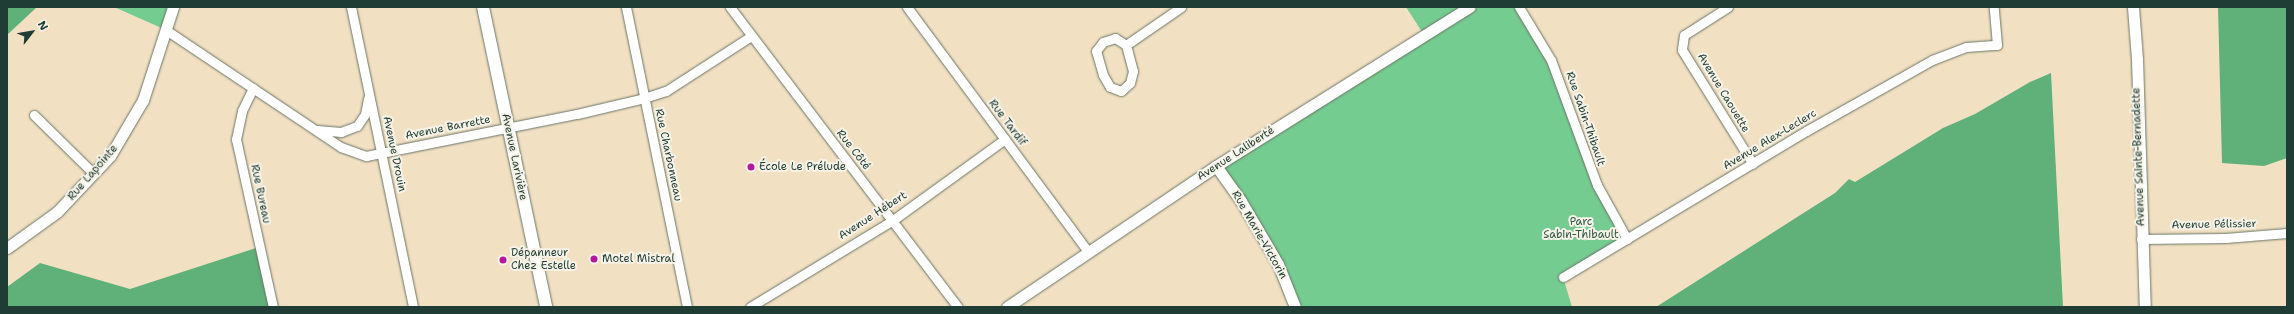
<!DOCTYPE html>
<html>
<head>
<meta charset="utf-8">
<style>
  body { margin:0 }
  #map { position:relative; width:2294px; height:314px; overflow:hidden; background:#f2e0c3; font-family:"Shantell Sans",sans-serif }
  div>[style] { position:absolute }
  .green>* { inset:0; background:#75cc90 }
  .forest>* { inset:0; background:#60b07a }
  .roads { filter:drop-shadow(0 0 1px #697666) drop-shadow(0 0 1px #697666) }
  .minor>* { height:9px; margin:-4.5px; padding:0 4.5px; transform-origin:4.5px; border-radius:4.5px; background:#fff }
  .tertiary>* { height:11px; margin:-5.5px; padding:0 5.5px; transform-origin:5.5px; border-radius:5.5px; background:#fff }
  .secondary>* { height:12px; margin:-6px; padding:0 6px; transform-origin:6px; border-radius:6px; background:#fff }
  .dots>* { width:11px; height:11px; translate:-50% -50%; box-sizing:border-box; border:2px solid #f7f3e8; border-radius:50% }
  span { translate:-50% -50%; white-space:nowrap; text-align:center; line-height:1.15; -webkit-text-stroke:4px #f7f3e8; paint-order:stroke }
  .street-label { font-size:11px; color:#1f3d34 }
  .poi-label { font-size:11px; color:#1f3d34 }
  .left { translate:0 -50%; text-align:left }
  .park-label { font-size:11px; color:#305a46 }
  .frame { position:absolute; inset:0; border:8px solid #1f3d34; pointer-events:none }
  .north { position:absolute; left:12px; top:12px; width:40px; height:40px; -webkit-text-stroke:3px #f7f3e8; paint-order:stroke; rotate:59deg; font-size:11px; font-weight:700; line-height:16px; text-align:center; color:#1f3d34 }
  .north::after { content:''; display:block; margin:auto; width:14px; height:18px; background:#1f3d34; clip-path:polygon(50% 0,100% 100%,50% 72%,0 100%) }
</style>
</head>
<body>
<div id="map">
  <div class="green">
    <i style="clip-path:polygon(114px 7px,173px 7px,166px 30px)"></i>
    <i style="clip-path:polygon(1406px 7px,1519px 7px,1543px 45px,1572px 121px,1627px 239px,1563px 277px,1572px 307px,1295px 307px,1290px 290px,1216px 166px,1424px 35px)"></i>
  </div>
  <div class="forest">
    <i style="clip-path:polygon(7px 7px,37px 7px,7px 35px)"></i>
    <i style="clip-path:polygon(2218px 7px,2287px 7px,2287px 158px,2264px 166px,2222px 163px)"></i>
    <i style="clip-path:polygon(2051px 73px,2063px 307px,1656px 307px,1835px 193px,1849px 179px,1855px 182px,1943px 128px,1975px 114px,2030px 82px)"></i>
    <i style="clip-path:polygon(259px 247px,273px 307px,7px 307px,7px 287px,40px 263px,130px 289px)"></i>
  </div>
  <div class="roads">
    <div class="minor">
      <i style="left:351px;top:7px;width:306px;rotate:78.3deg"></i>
      <i style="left:626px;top:7px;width:306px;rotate:78.5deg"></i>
      <i style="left:730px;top:7px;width:377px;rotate:52.8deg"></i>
      <i style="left:907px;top:7px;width:305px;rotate:53.5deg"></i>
      <i style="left:1519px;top:7px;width:62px;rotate:58.9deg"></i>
      <i style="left:1551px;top:60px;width:133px;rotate:69.8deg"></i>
      <i style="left:1597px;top:185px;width:62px;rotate:60.9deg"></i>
      <i style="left:1728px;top:7px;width:52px;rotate:147.5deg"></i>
      <i style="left:1684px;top:35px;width:15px;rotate:98deg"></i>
      <i style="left:1682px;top:50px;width:134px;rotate:58.1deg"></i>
      <i style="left:166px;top:30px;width:211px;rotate:33.8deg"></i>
      <i style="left:341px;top:147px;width:27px;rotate:20deg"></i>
      <i style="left:366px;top:156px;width:215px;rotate:-11.3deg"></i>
      <i style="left:577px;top:114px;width:69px;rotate:-13.4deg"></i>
      <i style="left:644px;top:98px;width:23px;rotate:-18deg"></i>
      <i style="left:666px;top:91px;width:101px;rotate:-32.9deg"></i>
      <i style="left:1115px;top:38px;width:13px;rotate:32deg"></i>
      <i style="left:1126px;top:45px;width:27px;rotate:75deg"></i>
      <i style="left:1133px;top:71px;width:12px;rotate:104deg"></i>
      <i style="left:1130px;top:83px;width:12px;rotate:138deg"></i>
      <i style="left:1121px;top:91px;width:12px;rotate:-160deg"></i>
      <i style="left:1110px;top:87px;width:14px;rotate:-120deg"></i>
      <i style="left:1103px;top:75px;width:25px;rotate:-106deg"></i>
      <i style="left:1096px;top:51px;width:11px;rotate:-52deg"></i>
      <i style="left:1103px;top:42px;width:13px;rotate:-18deg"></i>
      <i style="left:1126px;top:45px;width:67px;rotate:-34.6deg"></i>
      <i style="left:253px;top:88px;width:25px;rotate:116deg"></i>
      <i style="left:242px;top:111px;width:29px;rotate:102deg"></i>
      <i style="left:236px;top:139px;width:172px;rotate:77.6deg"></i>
      <i style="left:34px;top:115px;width:84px;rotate:44.5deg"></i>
      <i style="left:317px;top:130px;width:24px;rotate:5deg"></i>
      <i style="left:341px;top:132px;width:17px;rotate:-21deg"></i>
      <i style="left:357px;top:126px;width:14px;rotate:-56deg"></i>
      <i style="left:365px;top:114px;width:16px;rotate:-79deg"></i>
      <i style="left:2141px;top:239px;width:84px;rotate:-0.7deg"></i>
      <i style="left:2225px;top:238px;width:62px;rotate:-4.6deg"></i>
      <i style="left:1563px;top:277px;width:283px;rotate:-31deg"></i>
      <i style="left:1806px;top:131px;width:145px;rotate:-29.4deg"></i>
      <i style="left:1932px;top:60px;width:36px;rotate:-21deg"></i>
      <i style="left:1966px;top:47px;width:31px;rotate:-4deg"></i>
      <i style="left:1997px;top:45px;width:38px;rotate:-95deg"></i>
      <i style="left:750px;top:307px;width:167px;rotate:-31.3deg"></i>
      <i style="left:893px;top:220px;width:138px;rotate:-35.9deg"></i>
    </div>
    <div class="tertiary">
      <i style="left:2133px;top:7px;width:52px;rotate:85.6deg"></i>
      <i style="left:2137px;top:59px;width:248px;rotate:88.2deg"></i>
      <i style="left:1216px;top:166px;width:43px;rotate:54.5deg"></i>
      <i style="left:1241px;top:201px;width:73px;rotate:59.6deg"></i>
      <i style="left:1278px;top:264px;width:46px;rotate:68.4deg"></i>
      <i style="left:7px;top:248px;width:62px;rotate:-35.8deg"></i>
      <i style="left:57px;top:212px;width:77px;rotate:-46.6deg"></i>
      <i style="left:110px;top:156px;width:65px;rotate:-59.5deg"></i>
      <i style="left:143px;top:100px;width:98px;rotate:-72.1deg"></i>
      <i style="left:1007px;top:307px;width:252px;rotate:-34deg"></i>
      <i style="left:1216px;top:166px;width:299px;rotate:-32.1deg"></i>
    </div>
    <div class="secondary">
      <i style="left:483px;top:7px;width:307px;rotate:78.1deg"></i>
    </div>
  </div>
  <div class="dots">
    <i style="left:751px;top:167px;background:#b5179e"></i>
    <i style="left:594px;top:259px;background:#b5179e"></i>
    <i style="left:503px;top:260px;background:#b5179e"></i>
  </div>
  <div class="street-label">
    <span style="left:1723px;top:93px;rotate:59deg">Avenue Caouette</span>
    <span style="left:1585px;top:119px;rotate:71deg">Rue Sabin-Thibault</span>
    <span style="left:1007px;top:123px;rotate:53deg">Rue Tardif</span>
    <span style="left:448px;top:128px;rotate:-11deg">Avenue Barrette</span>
    <span style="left:1770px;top:140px;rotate:-31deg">Avenue Alex-Leclerc</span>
    <span style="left:853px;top:150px;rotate:52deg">Rue Côté</span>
    <span style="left:394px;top:154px;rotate:78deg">Avenue Drouin</span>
    <span style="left:1236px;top:154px;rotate:-33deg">Avenue Laliberté</span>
    <span style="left:668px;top:155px;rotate:78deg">Rue Charbonneau</span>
    <span style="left:514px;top:157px;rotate:78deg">Avenue Larivière</span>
    <span style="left:2139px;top:157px;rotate:-92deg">Avenue Sainte-Bernadette</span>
    <span style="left:93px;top:173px;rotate:-49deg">Rue Lapointe</span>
    <span style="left:260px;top:194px;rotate:78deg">Rue Bureau</span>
    <span style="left:873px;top:216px;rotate:-33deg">Avenue Hébert</span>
    <span style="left:2214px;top:225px;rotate:-1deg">Avenue Pélissier</span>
    <span style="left:1259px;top:235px;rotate:60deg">Rue Marie-Victorin</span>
  </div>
  <div class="poi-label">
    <span class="left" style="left:759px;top:167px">École Le Prélude</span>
    <span class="left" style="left:511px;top:260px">Dépanneur<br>Chez Estelle</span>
    <span class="left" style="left:602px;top:259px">Motel Mistral</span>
  </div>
  <div class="park-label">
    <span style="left:1581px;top:229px">Parc<br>Sabin-Thibault</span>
  </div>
  <div class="frame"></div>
  <div class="north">N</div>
</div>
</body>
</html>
